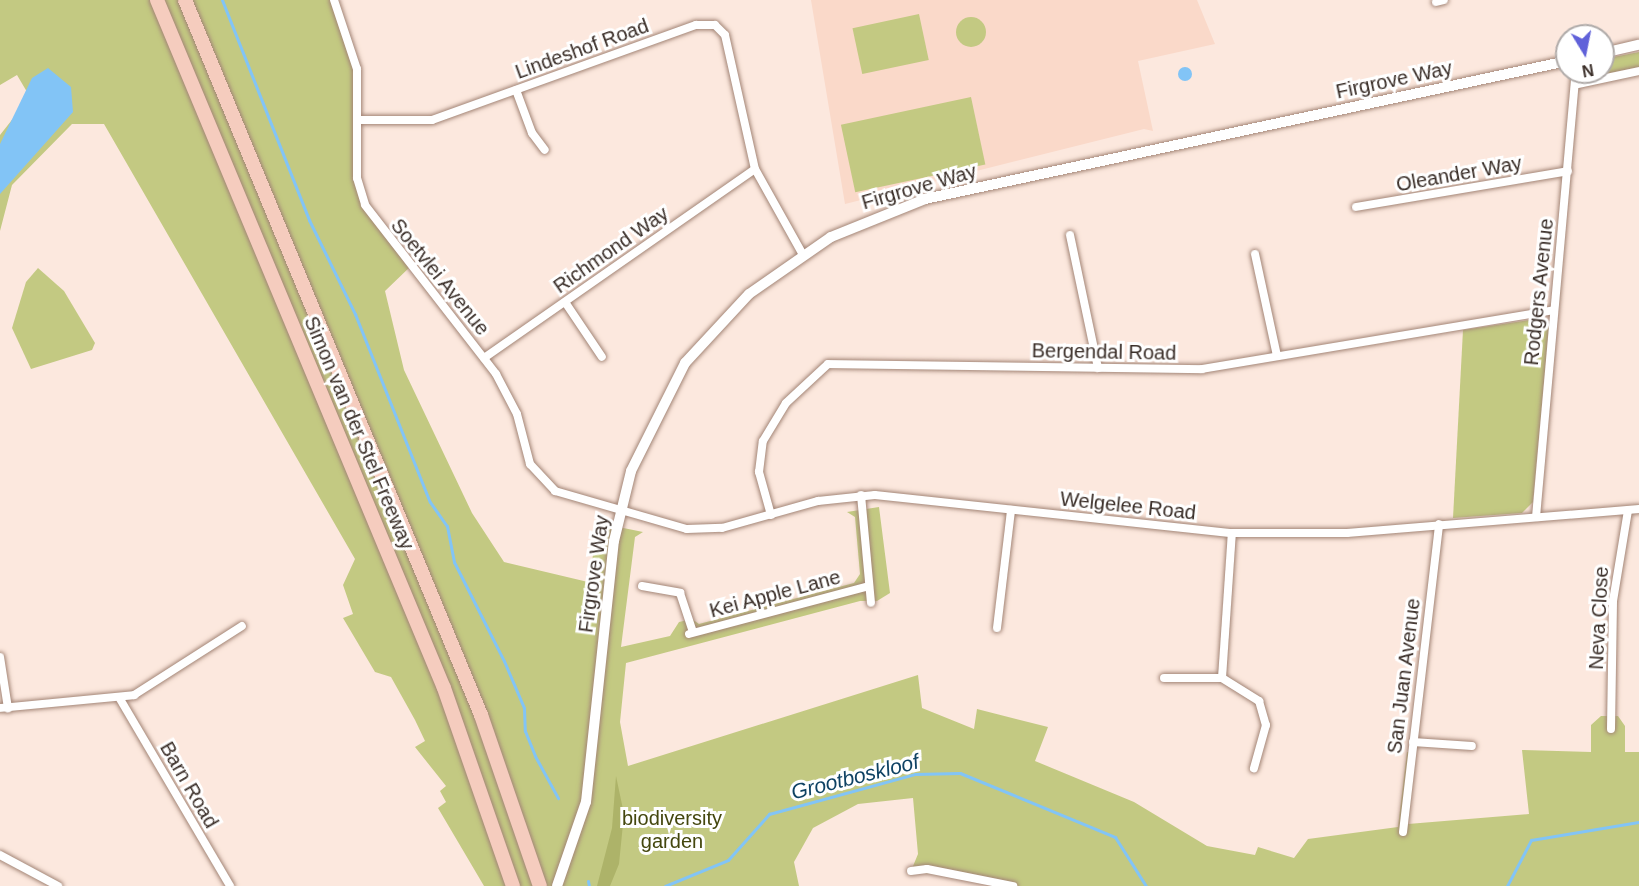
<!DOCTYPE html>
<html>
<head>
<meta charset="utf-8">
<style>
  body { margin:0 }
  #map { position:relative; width:1639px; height:886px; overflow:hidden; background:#fce8de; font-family:Helvetica,sans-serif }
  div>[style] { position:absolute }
  .built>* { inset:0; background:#fad9c9 }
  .green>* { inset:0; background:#c3c982; transform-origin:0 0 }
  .round { border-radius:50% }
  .forest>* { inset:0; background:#adb369 }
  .water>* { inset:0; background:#82c4f6 }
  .stream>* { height:3px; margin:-1.5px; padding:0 1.5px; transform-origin:1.5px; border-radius:1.5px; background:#82c4f6 }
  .roads { filter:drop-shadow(0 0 2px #a38576) drop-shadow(0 0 2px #a38576) }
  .street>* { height:8px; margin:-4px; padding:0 4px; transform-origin:4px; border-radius:4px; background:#fff }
  .secondary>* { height:10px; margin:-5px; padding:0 5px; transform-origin:5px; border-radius:5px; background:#fff }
  .highway>* { height:14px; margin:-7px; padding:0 7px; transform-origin:7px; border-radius:7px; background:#f5ccbe }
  span { translate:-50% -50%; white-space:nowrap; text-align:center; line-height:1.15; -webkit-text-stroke:6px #fff; paint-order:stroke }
  .street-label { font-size:20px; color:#392d27 }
  .park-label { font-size:20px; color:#44470e }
  .water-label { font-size:21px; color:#0f4263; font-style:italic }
  .north { position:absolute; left:1555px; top:24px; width:60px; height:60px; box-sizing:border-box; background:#fff; border:2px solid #b0aba9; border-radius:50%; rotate:170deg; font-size:16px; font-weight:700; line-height:24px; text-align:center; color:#392d27 }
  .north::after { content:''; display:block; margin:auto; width:21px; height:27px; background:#6061d9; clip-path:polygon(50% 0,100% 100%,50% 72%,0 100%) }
</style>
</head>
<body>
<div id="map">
  <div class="built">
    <i style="clip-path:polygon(811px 0,1197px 0,1215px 44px,1138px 61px,1153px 131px,1144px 129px,845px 204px)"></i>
  </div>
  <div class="green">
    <i style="clip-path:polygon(0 0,334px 0,354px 57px,360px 192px,412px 265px,385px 291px,404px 370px,472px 513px,504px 562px,588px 582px,599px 523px,643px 532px,635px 537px,621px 647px,670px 636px,679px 622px,692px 619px,699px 624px,854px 583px,860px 574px,855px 517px,847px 512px,879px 507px,890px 593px,877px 601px,860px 601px,626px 663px,620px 722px,628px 766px,918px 675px,922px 708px,974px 729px,977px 709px,1048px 727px,1035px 761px,1134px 802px,1207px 846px,1255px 855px,1258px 847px,1294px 858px,1308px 839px,1398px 827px,1407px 752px,1416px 753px,1408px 824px,1529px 814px,1522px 750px,1591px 752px,1591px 725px,1601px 716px,1618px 716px,1625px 726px,1625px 752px,1639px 752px,1639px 886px,1013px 886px,911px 871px,918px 854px,913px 798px,858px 804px,813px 828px,794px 862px,799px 886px,484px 886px,438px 808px,446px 802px,440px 791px,446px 786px,415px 747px,425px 741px,415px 720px,391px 677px,375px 672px,343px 618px,353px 614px,343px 585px,355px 559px,104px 124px,72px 124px,12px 185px,0 231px,0 135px,30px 97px,17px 75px,0 85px)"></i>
    <i style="left:919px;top:14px;width:47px;height:68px;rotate:78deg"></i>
    <i class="round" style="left:956px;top:17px;width:30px;height:30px"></i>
    <i style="clip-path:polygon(1639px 52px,1639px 67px,1590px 77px,1584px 72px,1603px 72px,1603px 59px)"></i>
    <i style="left:971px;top:97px;width:69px;height:133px;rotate:78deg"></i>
    <i style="clip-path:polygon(38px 268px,64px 291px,95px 343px,92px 350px,31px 369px,12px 328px,26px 282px)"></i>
    <i style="clip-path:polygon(1543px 318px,1549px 328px,1533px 502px,1522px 513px,1453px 518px,1463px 330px)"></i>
  </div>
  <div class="forest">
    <i style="clip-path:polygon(616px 776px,624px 814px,619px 864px,610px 886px,597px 886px,612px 828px)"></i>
  </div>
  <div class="water">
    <i class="round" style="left:1178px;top:67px;width:14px;height:14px"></i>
    <i style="clip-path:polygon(48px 68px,71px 87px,73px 112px,0 194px,0 144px,32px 78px)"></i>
  </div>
  <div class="stream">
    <i style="left:222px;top:0;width:237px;rotate:68.4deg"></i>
    <i style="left:309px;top:220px;width:105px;rotate:63.9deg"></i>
    <i style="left:355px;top:314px;width:202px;rotate:68.3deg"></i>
    <i style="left:430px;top:502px;width:29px;rotate:55deg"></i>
    <i style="left:447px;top:526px;width:37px;rotate:79deg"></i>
    <i style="left:454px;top:562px;width:111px;rotate:63.2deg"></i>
    <i style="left:504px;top:661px;width:51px;rotate:66.9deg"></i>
    <i style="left:524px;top:708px;width:23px;rotate:88deg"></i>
    <i style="left:525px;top:731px;width:27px;rotate:68deg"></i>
    <i style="left:535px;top:756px;width:48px;rotate:61.3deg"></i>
    <i style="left:588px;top:881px;width:5px;rotate:79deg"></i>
    <i style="left:665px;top:886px;width:68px;rotate:-22.4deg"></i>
    <i style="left:728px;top:860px;width:62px;rotate:-48.3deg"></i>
    <i style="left:769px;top:814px;width:151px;rotate:-15.3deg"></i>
    <i style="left:915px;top:774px;width:45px;rotate:-1.3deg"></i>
    <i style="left:960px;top:773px;width:168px;rotate:22.4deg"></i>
    <i style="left:1115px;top:837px;width:58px;rotate:57.7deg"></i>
    <i style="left:1507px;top:886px;width:52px;rotate:-62.4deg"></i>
    <i style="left:1531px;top:840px;width:109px;rotate:-9.5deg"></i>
  </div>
  <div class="roads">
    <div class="street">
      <i style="left:334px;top:0;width:73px;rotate:71.6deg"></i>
      <i style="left:357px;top:69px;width:109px;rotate:90deg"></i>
      <i style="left:357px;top:178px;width:28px;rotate:73deg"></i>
      <i style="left:365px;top:205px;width:214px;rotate:52.2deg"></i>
      <i style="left:496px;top:374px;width:45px;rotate:62.3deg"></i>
      <i style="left:517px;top:414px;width:52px;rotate:75.4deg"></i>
      <i style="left:530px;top:464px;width:37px;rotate:47deg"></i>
      <i style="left:555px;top:491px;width:137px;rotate:16.1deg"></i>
      <i style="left:687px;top:529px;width:35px;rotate:-2deg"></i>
      <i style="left:722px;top:528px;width:100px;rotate:-15.7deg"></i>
      <i style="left:818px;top:501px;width:57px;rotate:-6deg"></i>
      <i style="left:875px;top:495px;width:359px;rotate:6.1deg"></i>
      <i style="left:1232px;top:533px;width:115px"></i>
      <i style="left:1347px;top:533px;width:293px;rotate:-4.7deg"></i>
      <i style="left:1436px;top:2px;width:8px;rotate:-14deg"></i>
      <i style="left:1578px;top:84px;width:62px;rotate:-12deg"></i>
      <i style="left:516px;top:90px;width:46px;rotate:69.6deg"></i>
      <i style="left:532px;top:133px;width:21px;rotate:53deg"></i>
      <i style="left:358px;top:120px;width:74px"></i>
      <i style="left:432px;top:120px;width:281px;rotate:-19.8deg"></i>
      <i style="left:696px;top:25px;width:19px"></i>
      <i style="left:715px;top:25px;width:14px;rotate:45deg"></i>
      <i style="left:725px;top:35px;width:137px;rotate:77.4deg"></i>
      <i style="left:755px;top:169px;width:96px;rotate:60.8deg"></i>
      <i style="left:1356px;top:207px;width:215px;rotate:-9.6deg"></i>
      <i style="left:1070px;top:235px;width:136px;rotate:78.1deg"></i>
      <i style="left:1255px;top:254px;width:104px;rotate:77.8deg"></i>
      <i style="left:565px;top:302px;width:66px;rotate:56.1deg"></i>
      <i style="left:484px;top:358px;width:330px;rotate:-34.9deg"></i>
      <i style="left:861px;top:495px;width:108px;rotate:84.7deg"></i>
      <i style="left:771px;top:515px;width:45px;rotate:-105.6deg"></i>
      <i style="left:759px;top:472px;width:31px;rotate:-83deg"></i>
      <i style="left:763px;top:441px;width:44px;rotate:-58.8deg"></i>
      <i style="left:786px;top:403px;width:57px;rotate:-42.9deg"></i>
      <i style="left:828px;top:364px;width:374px;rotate:0.8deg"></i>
      <i style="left:1202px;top:369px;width:356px;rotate:-9.5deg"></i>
      <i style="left:1536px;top:517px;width:447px;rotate:-84.9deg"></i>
      <i style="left:642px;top:586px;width:39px;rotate:10deg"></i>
      <i style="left:680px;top:593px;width:41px;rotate:71.6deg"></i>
      <i style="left:997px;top:628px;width:119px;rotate:-83.2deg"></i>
      <i style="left:689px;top:634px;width:186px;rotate:-14.9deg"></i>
      <i style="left:0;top:657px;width:52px;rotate:81.1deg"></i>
      <i style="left:1164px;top:678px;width:58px"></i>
      <i style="left:1222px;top:678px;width:44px;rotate:31.9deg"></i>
      <i style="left:1259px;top:701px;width:25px;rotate:74deg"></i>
      <i style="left:1266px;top:725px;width:45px;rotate:105.6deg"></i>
      <i style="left:1222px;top:678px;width:145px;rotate:-86.1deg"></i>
      <i style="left:120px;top:699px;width:217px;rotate:59.5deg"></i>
      <i style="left:0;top:708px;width:135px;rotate:-5.5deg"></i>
      <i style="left:134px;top:695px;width:128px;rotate:-32.6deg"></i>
      <i style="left:1611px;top:729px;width:128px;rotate:-89.1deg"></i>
      <i style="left:1613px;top:601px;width:92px;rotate:-80.6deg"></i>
      <i style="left:1413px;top:742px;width:59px;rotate:3.9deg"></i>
      <i style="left:1403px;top:832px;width:310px;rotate:-83.3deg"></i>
      <i style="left:0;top:855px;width:66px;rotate:28.1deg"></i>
      <i style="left:911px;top:871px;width:16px;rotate:-7deg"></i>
      <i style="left:927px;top:869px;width:88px;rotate:11.2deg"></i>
    </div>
    <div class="secondary">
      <i style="left:1603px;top:53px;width:37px;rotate:-13deg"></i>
      <i style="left:557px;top:886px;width:89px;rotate:-71deg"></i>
      <i style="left:586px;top:802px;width:262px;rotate:-83.9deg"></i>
      <i style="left:614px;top:541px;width:72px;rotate:-76.3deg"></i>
      <i style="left:631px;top:471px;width:121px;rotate:-63.4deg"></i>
      <i style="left:685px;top:363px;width:94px;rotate:-47.2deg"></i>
      <i style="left:749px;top:294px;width:100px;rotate:-34.8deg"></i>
      <i style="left:831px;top:237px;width:101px;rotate:-22deg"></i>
      <i style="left:925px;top:199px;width:657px;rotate:-12.13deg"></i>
    </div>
    <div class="highway">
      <i style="left:157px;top:0;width:745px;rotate:67.36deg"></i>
      <i style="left:444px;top:688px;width:210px;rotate:70.8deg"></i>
      <i style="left:185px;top:0;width:774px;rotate:67.51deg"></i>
      <i style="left:481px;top:715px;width:181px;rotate:71deg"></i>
    </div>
  </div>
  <div class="street-label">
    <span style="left:582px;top:49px;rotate:-20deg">Lindeshof Road</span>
    <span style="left:1394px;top:80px;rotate:-12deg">Firgrove Way</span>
    <span style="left:1459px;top:174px;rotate:-10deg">Oleander Way</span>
    <span style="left:919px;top:187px;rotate:-16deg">Firgrove Way</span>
    <span style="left:611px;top:250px;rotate:-35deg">Richmond Way</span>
    <span style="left:440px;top:277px;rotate:51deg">Soetvlei Avenue</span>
    <span style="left:1539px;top:292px;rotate:-84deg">Rodgers Avenue</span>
    <span style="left:1104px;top:352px;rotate:1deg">Bergendal Road</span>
    <span style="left:359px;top:433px;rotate:67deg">Simon van der Stel Freeway</span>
    <span style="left:1128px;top:506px;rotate:6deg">Welgelee Road</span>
    <span style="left:594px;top:574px;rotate:-82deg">Firgrove Way</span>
    <span style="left:775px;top:594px;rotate:-15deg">Kei Apple Lane</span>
    <span style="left:1599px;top:618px;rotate:-87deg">Neva Close</span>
    <span style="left:1404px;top:676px;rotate:-83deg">San Juan Avenue</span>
    <span style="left:189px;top:785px;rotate:60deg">Barn Road</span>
  </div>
  <div class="park-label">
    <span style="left:672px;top:830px">biodiversity<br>garden</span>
  </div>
  <div class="water-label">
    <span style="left:855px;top:777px;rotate:-14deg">Grootboskloof</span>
  </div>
  <div class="north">N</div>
</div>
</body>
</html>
